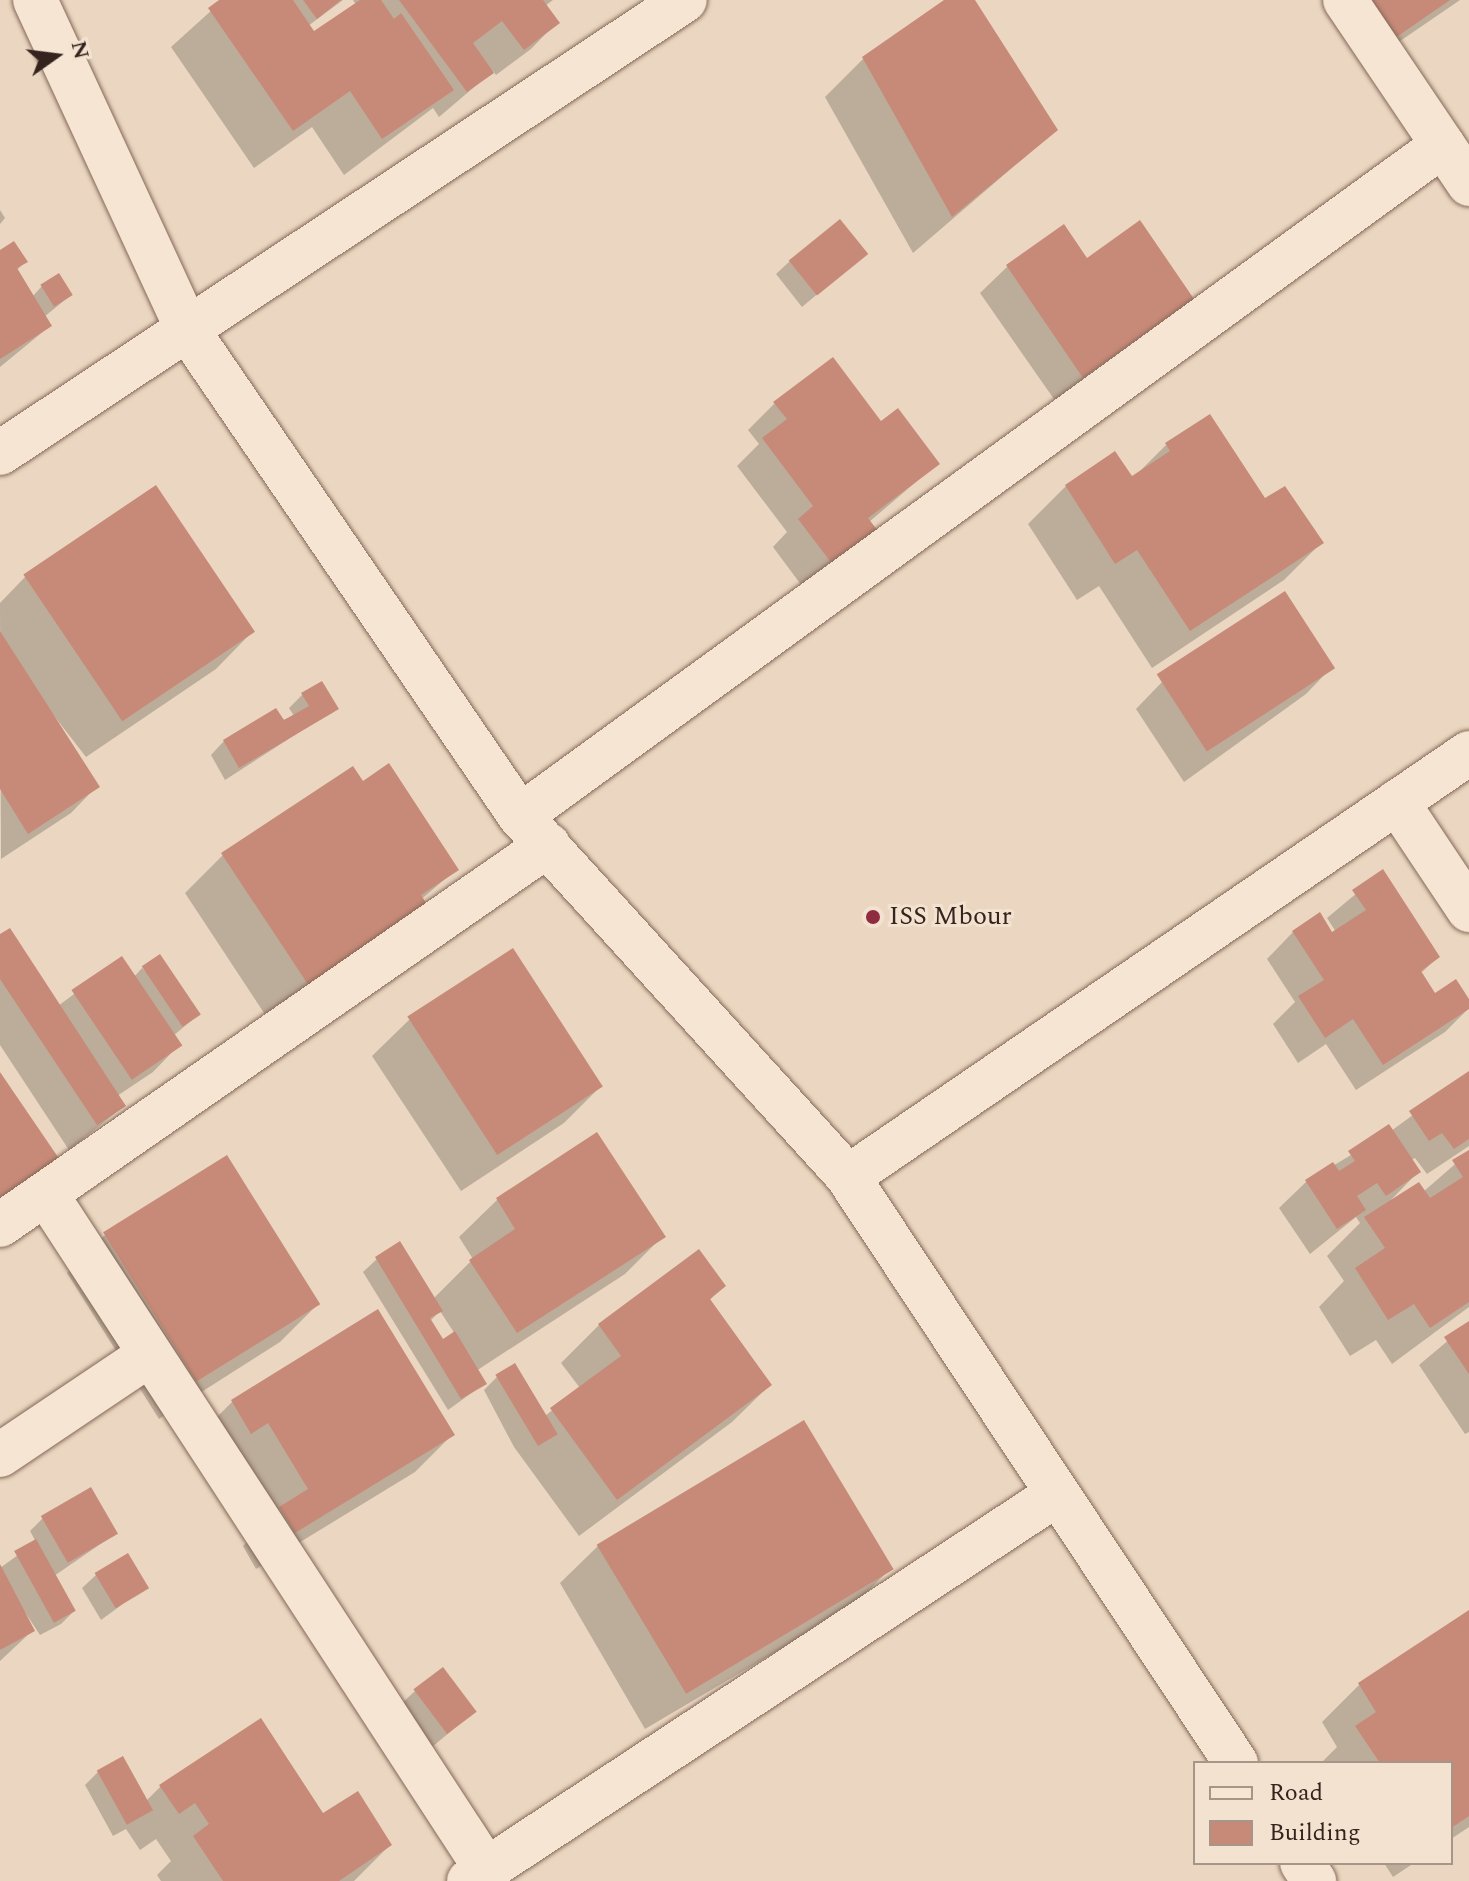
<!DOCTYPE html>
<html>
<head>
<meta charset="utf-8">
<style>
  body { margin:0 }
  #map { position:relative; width:1469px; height:1881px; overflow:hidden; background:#ebd7c1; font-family:Spectral,serif }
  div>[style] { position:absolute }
  .shadow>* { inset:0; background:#0003 }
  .building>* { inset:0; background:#c88a78; transform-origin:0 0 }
  .roads { filter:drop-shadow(0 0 2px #846859) drop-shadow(0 0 2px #846859) }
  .minor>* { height:44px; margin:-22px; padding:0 22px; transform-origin:22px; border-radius:22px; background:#f7e5d3 }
  .dots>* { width:22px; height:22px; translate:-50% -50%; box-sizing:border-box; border:4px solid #f3e2d0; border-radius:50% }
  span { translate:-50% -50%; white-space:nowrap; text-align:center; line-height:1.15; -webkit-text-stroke:6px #f3e2d0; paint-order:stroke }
  .poi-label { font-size:26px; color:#34241d }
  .left { translate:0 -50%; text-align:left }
  .legend { position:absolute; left:1193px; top:1761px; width:260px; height:104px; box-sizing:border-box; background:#f3e2d0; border:2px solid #a79688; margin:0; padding:10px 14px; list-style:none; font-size:24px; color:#34241d }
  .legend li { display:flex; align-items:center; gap:16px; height:40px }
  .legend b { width:40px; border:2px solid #a79688 }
  .north { position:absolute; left:16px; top:16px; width:80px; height:80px; -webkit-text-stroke:6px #f3e2d0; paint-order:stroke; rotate:76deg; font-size:22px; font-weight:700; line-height:32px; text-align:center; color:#34241d }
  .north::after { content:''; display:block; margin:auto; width:28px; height:36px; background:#34241d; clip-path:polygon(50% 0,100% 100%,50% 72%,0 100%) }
</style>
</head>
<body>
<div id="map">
  <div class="shadow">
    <i style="clip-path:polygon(223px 0,343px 0,308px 26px,314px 34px,356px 5px,353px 0,553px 0,545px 6px,557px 22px,531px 49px,496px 75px,493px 71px,439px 117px,433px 108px,344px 175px,312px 127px,254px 168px,171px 47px)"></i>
    <i style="clip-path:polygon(948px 0,973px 0,1056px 130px,913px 253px,825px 97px,863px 59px)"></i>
    <i style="clip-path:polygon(1371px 0,1460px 0,1368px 63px)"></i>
    <i style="clip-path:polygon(0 210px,5px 218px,0 224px)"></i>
    <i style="clip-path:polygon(1063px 227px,1086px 261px,1192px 299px,1165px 325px,1056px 402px,980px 293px,1007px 267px)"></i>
    <i style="clip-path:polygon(0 252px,25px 262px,16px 271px,32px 297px,42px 286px,71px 295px,44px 317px,50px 326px,0 367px)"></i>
    <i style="clip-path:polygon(865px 254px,802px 307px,776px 274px,790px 261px)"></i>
    <i style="clip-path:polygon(774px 404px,937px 464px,869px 522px,876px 531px,805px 590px,773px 547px,787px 532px,737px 466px,759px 444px,748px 430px)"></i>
    <i style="clip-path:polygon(1166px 445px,1265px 501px,1321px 543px,1284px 580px,1152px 668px,1099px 586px,1077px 600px,1028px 524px,1066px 486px,1132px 479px)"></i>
    <i style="clip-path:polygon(25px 577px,253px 631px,216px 669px,86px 757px,41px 699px,97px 786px,71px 813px,1px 859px,0 603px)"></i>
    <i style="clip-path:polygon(1332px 667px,1306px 694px,1184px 782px,1136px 709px,1162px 682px)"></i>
    <i style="clip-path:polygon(302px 695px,337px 708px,225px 780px,211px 755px,224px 741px,294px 716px,289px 708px)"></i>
    <i style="clip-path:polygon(362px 783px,457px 869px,272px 1025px,185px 893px,223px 855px)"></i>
    <i style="clip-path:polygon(1382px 872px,1438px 957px,1420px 974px,1434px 996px,1469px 1003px,1469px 1008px,1445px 1032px,1356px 1090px,1326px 1044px,1298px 1063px,1273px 1024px,1295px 1002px,1267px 959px,1293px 932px,1336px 932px,1327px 918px)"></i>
    <i style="clip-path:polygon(0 936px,58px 1006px,121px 959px,134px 977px,142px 968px,198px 1015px,173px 1036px,179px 1045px,153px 1072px,117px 1096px,124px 1106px,69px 1150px,0 1045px)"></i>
    <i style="clip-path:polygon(410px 1019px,601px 1086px,564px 1123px,461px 1191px,372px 1056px)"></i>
    <i style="clip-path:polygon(1469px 1074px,1469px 1146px,1427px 1174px,1415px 1158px,1411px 1160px,1418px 1172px,1391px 1200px,1423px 1192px,1469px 1152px,1469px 1307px,1392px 1364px,1376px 1340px,1350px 1356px,1319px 1307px,1344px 1281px,1327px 1256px,1360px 1223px,1356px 1217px,1310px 1254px,1279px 1208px,1306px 1182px,1391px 1131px)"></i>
    <i style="clip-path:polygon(evenodd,597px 1135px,663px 1236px,625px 1274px,476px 1371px,484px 1384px,448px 1410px,363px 1272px,377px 1259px,433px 1299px,473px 1259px,459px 1237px,497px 1200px,597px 1135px,440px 1311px,455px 1334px,443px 1341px,430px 1321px,440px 1311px)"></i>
    <i style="clip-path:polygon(226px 1158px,318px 1304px,280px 1342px,159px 1419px,67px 1273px,105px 1235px)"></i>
    <i style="clip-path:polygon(723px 1286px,709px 1301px,770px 1385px,732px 1422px,579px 1536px,514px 1447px,484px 1390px,497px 1377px,545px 1416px,580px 1388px,561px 1363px,599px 1325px)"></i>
    <i style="clip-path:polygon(378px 1312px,452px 1435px,415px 1472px,256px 1569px,243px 1546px,267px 1521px,194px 1440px,232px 1402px)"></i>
    <i style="clip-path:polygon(1469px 1323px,1469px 1432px,1465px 1434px,1419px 1365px)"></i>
    <i style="clip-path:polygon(43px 1518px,115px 1534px,54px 1576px,74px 1611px,61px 1624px,40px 1635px,17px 1600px,32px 1631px,0 1661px,0 1568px,36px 1542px,30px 1531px)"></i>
    <i style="clip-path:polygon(598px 1546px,890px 1569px,852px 1607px,645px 1729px,560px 1583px)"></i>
    <i style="clip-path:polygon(96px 1575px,146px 1587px,101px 1620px,82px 1588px)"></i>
    <i style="clip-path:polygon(1469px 1612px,1469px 1827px,1451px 1839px,1451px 1763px,1321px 1763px,1337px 1747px,1322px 1722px,1359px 1685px)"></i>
    <i style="clip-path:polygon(415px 1691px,474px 1712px,432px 1747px,401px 1704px)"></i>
    <i style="clip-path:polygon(98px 1772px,146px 1801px,161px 1786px,323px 1816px,390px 1845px,354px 1881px,161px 1881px,157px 1875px,171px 1861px,156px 1839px,140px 1850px,126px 1829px,113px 1836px,85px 1785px)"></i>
    <i style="clip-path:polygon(1384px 1863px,1414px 1863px,1393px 1877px)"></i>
  </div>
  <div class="building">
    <i style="clip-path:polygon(219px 0,293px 0,314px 31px,360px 0,381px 0,394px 19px,401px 13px,454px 90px,382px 139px,350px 91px,293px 131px,208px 8px)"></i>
    <i style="clip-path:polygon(303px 0,341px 0,317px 19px)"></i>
    <i style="clip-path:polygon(399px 0,543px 0,560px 23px,524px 50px,502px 21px,473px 43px,494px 73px,467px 92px)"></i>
    <i style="clip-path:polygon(944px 0,975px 0,1058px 130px,952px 217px,862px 57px)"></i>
    <i style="clip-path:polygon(1369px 0,1450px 0,1395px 38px)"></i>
    <i style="left:840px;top:219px;width:45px;height:66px;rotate:51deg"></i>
    <i style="clip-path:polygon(1140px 220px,1194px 299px,1083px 378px,1006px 265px,1064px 224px,1087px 258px)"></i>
    <i style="clip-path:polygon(14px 241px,28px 262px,17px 268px,52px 326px,0 359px,0 250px)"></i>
    <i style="left:59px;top:273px;width:26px;height:22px;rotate:58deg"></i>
    <i style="clip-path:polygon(833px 357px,881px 421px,898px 408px,940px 464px,868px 518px,878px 531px,833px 565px,798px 519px,813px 506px,762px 438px,787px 419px,773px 402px)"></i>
    <i style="clip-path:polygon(1210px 414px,1265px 498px,1285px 486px,1324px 543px,1190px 631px,1137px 550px,1115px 564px,1065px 485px,1115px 451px,1132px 476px,1170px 451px,1165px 443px)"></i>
    <i style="left:156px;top:485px;width:177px;height:160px;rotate:56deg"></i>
    <i style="left:1285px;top:591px;width:92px;height:153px;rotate:57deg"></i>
    <i style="clip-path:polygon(0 631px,100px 787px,28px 834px,0 789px)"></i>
    <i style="clip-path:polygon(322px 681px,339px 709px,239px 768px,223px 740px,276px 708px,284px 720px,309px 706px,301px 693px)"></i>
    <i style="clip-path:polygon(389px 763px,459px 870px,421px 895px,430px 909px,311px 989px,221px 853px,353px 766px,363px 781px)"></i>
    <i style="clip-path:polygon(1383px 869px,1440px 957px,1421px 971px,1435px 993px,1456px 979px,1469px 999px,1469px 1009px,1383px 1065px,1353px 1019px,1325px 1038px,1298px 996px,1324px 980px,1292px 931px,1320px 912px,1332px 932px,1366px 910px,1352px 890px)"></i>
    <i style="clip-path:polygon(10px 928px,126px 1106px,97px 1125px,0 979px,0 934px)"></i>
    <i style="left:513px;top:948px;width:165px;height:126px;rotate:57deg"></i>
    <i style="left:160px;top:954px;width:73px;height:22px;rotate:56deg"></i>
    <i style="left:122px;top:956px;width:108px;height:61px;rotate:56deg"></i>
    <i style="clip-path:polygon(1469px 1071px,1469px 1139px,1454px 1149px,1442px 1133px,1429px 1141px,1409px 1111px)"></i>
    <i style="clip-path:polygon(0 1072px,60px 1160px,0 1201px)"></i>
    <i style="clip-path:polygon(1389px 1124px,1421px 1172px,1386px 1196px,1377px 1183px,1357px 1196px,1366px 1210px,1337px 1229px,1305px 1180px,1333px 1162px,1339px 1171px,1355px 1161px,1348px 1151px)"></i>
    <i style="clip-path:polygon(597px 1132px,666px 1237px,517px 1333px,469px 1260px,515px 1229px,496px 1198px)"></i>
    <i style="clip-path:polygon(1469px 1150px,1469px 1302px,1430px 1328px,1414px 1304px,1388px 1320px,1355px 1268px,1385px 1248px,1364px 1217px,1419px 1182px,1430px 1198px,1463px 1177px,1452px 1160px)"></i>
    <i style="left:227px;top:1155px;width:176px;height:146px;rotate:58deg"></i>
    <i style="clip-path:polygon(400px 1241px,443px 1311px,430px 1318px,443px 1339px,455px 1331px,487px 1384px,461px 1399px,375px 1257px)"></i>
    <i style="clip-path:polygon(699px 1249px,726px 1286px,710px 1299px,772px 1385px,617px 1500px,550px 1408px,621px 1356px,598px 1324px)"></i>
    <i style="clip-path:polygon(378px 1309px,455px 1435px,295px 1533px,279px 1507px,308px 1489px,268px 1423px,251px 1434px,231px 1400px)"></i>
    <i style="clip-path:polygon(1469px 1321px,1469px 1374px,1444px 1337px)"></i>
    <i style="left:515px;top:1363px;width:83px;height:23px;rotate:59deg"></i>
    <i style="left:804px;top:1420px;width:174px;height:242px;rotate:59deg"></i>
    <i style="left:91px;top:1487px;width:54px;height:58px;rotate:60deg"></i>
    <i style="left:36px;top:1539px;width:82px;height:25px;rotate:61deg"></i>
    <i style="left:128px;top:1553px;width:41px;height:39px;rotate:59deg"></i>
    <i style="clip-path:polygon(0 1564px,35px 1631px,0 1650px)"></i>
    <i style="clip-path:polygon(1469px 1610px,1469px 1816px,1451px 1828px,1451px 1763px,1380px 1763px,1355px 1726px,1376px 1712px,1358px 1683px)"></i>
    <i style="left:443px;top:1667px;width:56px;height:37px;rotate:53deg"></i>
    <i style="clip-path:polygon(261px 1718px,323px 1813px,358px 1791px,392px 1845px,339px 1881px,223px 1881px,193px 1836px,209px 1824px,195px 1803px,179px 1814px,159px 1785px)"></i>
    <i style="left:123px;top:1756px;width:62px;height:30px;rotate:61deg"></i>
  </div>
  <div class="roads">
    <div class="minor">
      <i style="left:35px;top:0;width:362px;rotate:65.2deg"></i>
      <i style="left:187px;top:329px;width:590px;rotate:55.64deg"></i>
      <i style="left:520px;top:816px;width:488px;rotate:47.7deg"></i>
      <i style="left:848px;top:1177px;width:703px;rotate:56.49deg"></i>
      <i style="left:1345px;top:0;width:222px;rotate:56deg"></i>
      <i style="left:0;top:453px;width:821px;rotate:-33.48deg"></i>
      <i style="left:1397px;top:802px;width:130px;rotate:56.3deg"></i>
      <i style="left:520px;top:816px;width:1141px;rotate:-36.02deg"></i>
      <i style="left:848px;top:1177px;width:752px;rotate:-34.32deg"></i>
      <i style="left:46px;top:1194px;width:806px;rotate:56.9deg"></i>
      <i style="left:0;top:1225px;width:667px;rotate:-34.74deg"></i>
      <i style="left:0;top:1455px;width:179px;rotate:-33.9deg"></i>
      <i style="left:1302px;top:1863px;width:22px;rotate:56deg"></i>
      <i style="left:469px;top:1881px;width:704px;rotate:-33.35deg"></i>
    </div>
  </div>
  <div class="dots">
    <i style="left:873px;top:917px;background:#902c40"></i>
  </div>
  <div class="poi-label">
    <span class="left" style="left:889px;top:917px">ISS Mbour</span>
  </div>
  <ul class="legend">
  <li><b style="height:10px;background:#f7e5d3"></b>Road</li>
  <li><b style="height:22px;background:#c88a78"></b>Building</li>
  </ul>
  <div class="north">N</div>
</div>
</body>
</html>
